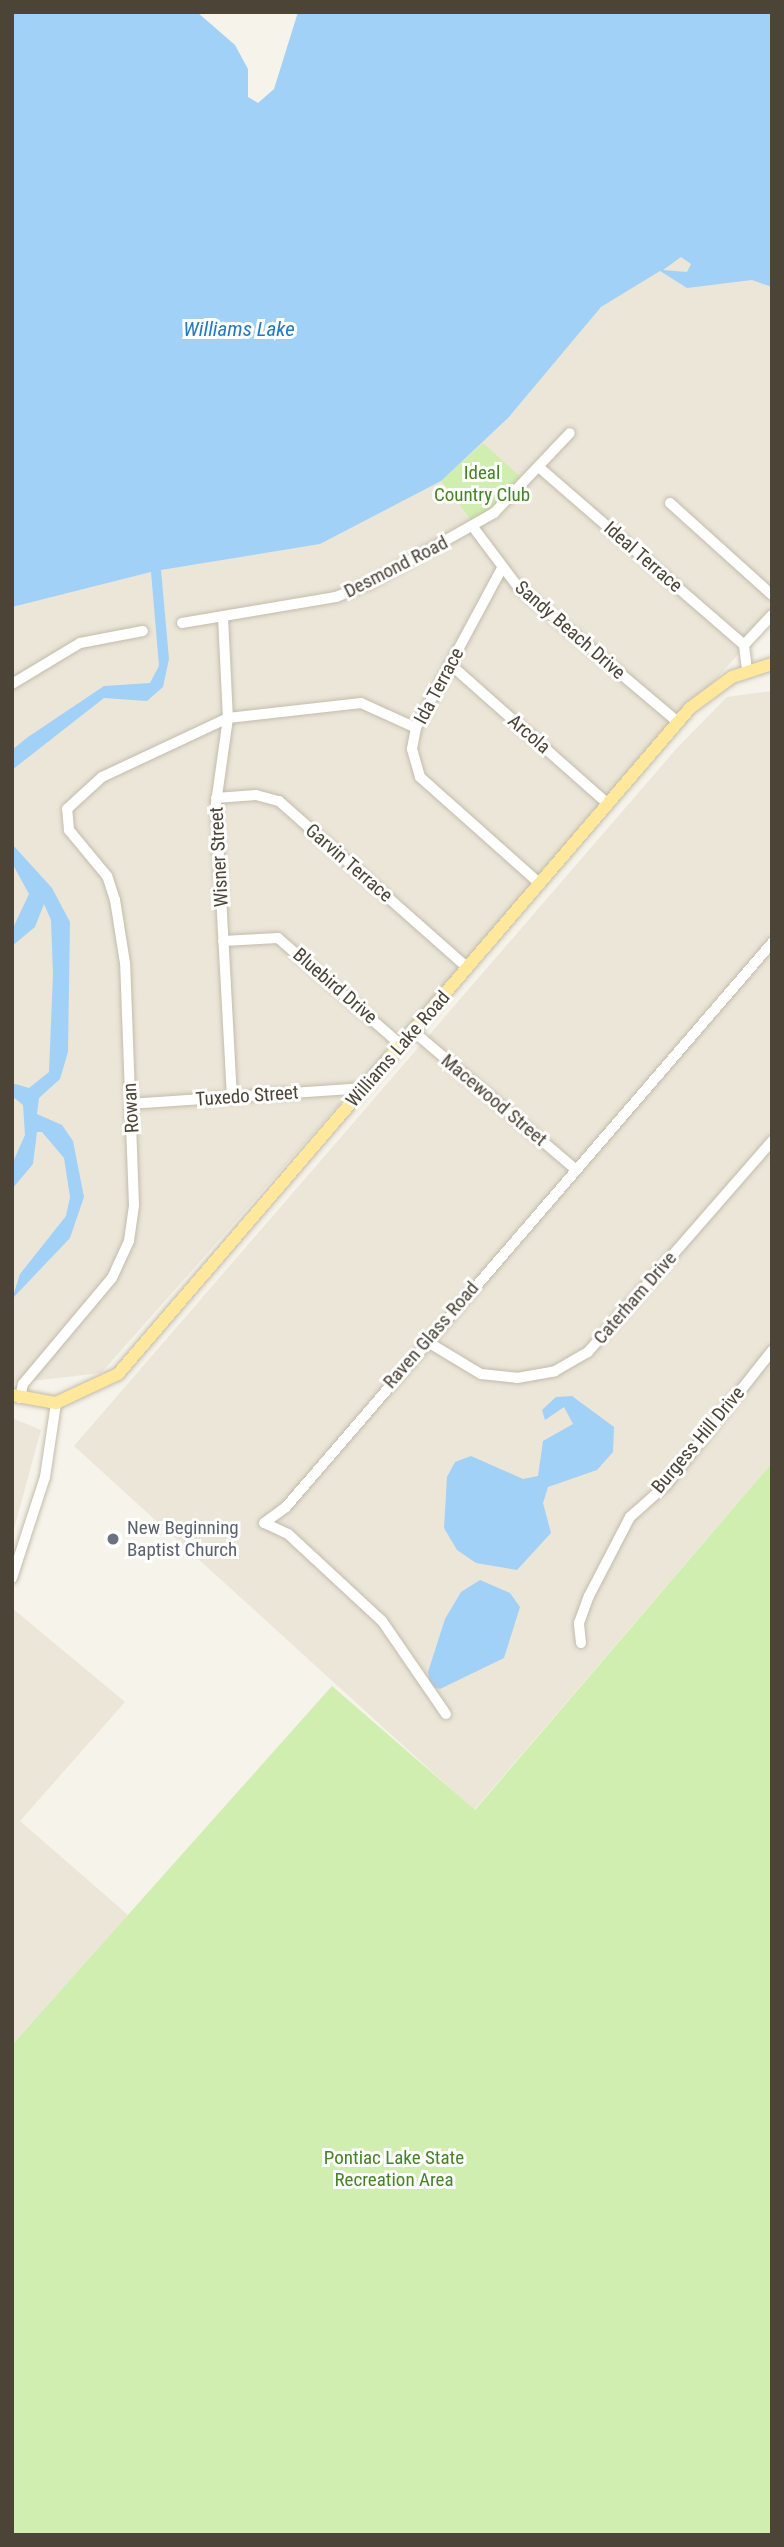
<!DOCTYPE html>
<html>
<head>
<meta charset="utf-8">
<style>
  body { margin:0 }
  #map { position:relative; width:784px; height:2547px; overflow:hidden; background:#f6f3ea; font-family:"Roboto Condensed",sans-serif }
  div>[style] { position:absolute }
  .residential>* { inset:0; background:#ebe6d8 }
  .green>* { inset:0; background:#cfeeb0 }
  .water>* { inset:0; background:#a2d1f7 }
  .roads { filter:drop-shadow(0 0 2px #c3bcac) drop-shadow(0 0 2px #c3bcac) }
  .minor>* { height:10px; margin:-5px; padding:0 5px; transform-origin:5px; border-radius:5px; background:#fff }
  .major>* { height:12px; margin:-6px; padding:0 6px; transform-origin:6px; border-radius:6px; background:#ffe79b }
  .dots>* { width:19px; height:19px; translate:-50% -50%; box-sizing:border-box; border:4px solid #fff; border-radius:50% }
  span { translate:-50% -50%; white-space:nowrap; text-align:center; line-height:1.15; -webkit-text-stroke:6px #fff; paint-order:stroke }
  .park-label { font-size:19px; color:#448423 }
  .street-label { font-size:19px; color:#4c4437 }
  .worship-label { font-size:19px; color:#5b616d }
  .left { translate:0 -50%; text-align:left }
  .water-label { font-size:21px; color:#2479c3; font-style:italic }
  .frame { position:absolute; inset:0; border:14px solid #4c4437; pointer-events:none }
</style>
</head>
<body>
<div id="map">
  <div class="residential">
    <i style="clip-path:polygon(702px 181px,772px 242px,772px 616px,101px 1373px,14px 1383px,12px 537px)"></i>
    <i style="clip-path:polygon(772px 691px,772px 1463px,474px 1810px,74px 1446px,677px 748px,727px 697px)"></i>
    <i style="clip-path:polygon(12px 1418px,41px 1430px,12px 1536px)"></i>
    <i style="clip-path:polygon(12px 1608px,125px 1702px,20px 1821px,128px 1915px,12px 2045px)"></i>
  </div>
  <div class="green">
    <i style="clip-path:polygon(483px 443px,525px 481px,494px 513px,472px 521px,441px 481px)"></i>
    <i style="clip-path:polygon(772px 1463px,772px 2535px,12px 2535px,12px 2045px,332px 1686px,475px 1810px)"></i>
  </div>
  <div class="water">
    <i style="clip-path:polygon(evenodd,12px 12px,197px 12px,235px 45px,248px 69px,248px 97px,258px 103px,274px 89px,298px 12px,772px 12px,772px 287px,752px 280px,687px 288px,660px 271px,601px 307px,508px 418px,441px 481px,320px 544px,161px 570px,169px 659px,163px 687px,147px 701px,104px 698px,12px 770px,12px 750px,28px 737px,104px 686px,150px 683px,159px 666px,151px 572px,12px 607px,12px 12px,681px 257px,691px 264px,687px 272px,663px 270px,681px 257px)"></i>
    <i style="clip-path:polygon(12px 844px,52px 888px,70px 922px,68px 1052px,60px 1079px,39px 1098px,37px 1114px,62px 1125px,73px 1141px,84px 1197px,70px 1238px,12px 1299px,20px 1274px,66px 1216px,70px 1197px,64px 1158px,42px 1132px,37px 1132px,33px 1164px,12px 1189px,12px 1164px,25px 1135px,23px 1105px,12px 1096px,12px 1083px,29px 1088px,49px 1072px,53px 974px,51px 920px,44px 904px,35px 927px,12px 946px,12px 930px,29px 894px,12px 863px)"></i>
    <i style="clip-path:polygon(572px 1396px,614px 1427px,613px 1452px,597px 1470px,548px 1487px,543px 1503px,551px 1533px,517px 1570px,476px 1563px,457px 1550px,444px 1528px,447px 1477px,455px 1462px,471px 1456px,523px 1479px,538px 1476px,543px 1441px,573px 1424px,564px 1407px,545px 1420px,542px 1410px,556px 1397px)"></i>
    <i style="clip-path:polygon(480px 1580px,510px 1593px,520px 1607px,504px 1658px,440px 1689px,430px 1686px,428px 1672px,445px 1619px,461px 1592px)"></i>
  </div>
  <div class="roads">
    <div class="minor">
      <i style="left:541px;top:469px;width:269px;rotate:40.9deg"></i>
      <i style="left:670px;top:503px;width:137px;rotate:42deg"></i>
      <i style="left:473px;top:527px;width:75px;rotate:53.1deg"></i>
      <i style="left:518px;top:587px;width:209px;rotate:40.2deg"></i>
      <i style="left:502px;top:568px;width:182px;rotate:118.3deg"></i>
      <i style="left:416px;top:728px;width:21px;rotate:101deg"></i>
      <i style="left:412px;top:749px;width:29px;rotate:74deg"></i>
      <i style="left:420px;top:777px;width:161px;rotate:41.7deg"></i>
      <i style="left:223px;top:617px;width:101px;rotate:87.2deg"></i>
      <i style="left:228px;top:718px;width:86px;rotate:98deg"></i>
      <i style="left:216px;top:803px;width:295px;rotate:86.9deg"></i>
      <i style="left:182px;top:623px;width:156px;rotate:-9.6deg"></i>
      <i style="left:336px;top:597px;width:35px;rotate:-22deg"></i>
      <i style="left:369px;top:584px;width:144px;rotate:-29.6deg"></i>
      <i style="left:494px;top:513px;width:110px;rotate:-46.5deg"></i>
      <i style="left:451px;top:665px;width:210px;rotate:41.5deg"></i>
      <i style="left:747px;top:670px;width:25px;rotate:-97deg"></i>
      <i style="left:744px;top:645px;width:41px;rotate:-47deg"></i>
      <i style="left:12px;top:684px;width:79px;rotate:-31.1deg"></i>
      <i style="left:80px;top:643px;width:64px;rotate:-10.8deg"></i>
      <i style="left:216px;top:798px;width:40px;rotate:-4.3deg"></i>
      <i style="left:256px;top:795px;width:24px;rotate:15deg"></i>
      <i style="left:279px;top:801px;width:252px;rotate:41.5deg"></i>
      <i style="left:223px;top:941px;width:55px;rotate:-3.1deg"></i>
      <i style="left:278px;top:938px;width:163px;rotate:41deg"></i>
      <i style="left:413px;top:1031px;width:213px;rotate:40.4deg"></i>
      <i style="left:130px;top:1104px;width:235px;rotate:-3.9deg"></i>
      <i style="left:426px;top:1341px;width:64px;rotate:31deg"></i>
      <i style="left:481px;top:1374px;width:36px;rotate:6deg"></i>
      <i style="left:517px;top:1378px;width:39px;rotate:-10deg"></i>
      <i style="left:555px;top:1371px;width:38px;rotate:-30deg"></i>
      <i style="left:588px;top:1352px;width:280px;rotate:-48.9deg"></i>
      <i style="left:20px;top:1398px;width:14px;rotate:-78deg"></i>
      <i style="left:23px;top:1384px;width:138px;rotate:-50deg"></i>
      <i style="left:112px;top:1278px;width:41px;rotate:-65.3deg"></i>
      <i style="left:129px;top:1241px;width:36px;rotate:-82deg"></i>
      <i style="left:134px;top:1205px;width:242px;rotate:-92.1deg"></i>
      <i style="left:125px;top:963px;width:64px;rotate:-99deg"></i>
      <i style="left:115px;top:900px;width:25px;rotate:-108deg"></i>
      <i style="left:107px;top:876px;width:60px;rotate:-129.6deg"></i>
      <i style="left:69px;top:830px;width:21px;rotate:-95deg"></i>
      <i style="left:67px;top:809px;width:47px;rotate:-42.4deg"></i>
      <i style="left:102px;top:777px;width:139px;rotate:-25.1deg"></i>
      <i style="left:228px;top:718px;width:134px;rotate:-6.4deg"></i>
      <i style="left:361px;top:703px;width:60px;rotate:24.4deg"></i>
      <i style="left:12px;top:1578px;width:106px;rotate:-71.9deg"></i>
      <i style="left:45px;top:1477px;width:75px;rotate:-81.5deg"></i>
      <i style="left:581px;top:1643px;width:20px;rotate:-96deg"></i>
      <i style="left:579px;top:1623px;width:29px;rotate:-70deg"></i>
      <i style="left:589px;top:1596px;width:89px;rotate:-62.6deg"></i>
      <i style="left:630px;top:1517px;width:48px;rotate:-41.6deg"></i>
      <i style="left:666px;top:1485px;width:171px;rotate:-51.7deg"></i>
      <i style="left:446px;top:1714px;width:113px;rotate:-124.5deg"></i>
      <i style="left:382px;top:1621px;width:128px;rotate:-137.2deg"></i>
      <i style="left:288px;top:1534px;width:26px;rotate:-155deg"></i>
      <i style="left:264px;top:1523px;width:27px;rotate:-36deg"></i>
      <i style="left:286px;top:1507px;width:745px;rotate:-49.25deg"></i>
    </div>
    <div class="major">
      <i style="left:12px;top:1395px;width:45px;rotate:10.3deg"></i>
      <i style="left:56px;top:1403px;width:68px;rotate:-25.1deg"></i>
      <i style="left:118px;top:1374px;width:878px;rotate:-49.34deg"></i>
      <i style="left:690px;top:708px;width:52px;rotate:-36.4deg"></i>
      <i style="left:732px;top:677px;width:42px;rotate:-18deg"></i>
    </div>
  </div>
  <div class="dots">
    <i style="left:113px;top:1539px;background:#6b7280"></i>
  </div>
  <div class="park-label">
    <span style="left:482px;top:484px">Ideal<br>Country Club</span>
    <span style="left:394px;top:2169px">Pontiac Lake State<br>Recreation Area</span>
  </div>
  <div class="street-label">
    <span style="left:643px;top:557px;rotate:41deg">Ideal Terrace</span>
    <span style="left:396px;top:567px;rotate:-27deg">Desmond Road</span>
    <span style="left:570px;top:630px;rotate:41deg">Sandy Beach Drive</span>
    <span style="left:439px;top:686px;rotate:-62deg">Ida Terrace</span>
    <span style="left:529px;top:734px;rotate:41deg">Arcola</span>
    <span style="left:219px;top:857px;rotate:-93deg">Wisner Street</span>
    <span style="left:349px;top:863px;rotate:41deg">Garvin Terrace</span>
    <span style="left:335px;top:986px;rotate:41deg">Bluebird Drive</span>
    <span style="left:398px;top:1049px;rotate:-49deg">Williams Lake Road</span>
    <span style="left:247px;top:1096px;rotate:-4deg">Tuxedo Street</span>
    <span style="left:494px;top:1100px;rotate:40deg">Macewood Street</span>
    <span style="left:131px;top:1108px;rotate:-93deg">Rowan</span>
    <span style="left:635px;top:1298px;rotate:-49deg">Caterham Drive</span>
    <span style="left:431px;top:1335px;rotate:-49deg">Raven Glass Road</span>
    <span style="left:698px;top:1440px;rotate:-50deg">Burgess Hill Drive</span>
  </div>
  <div class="worship-label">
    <span class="left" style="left:127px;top:1539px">New Beginning<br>Baptist Church</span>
  </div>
  <div class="water-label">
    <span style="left:239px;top:329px">Williams Lake</span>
  </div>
  <div class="frame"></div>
</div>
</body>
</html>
